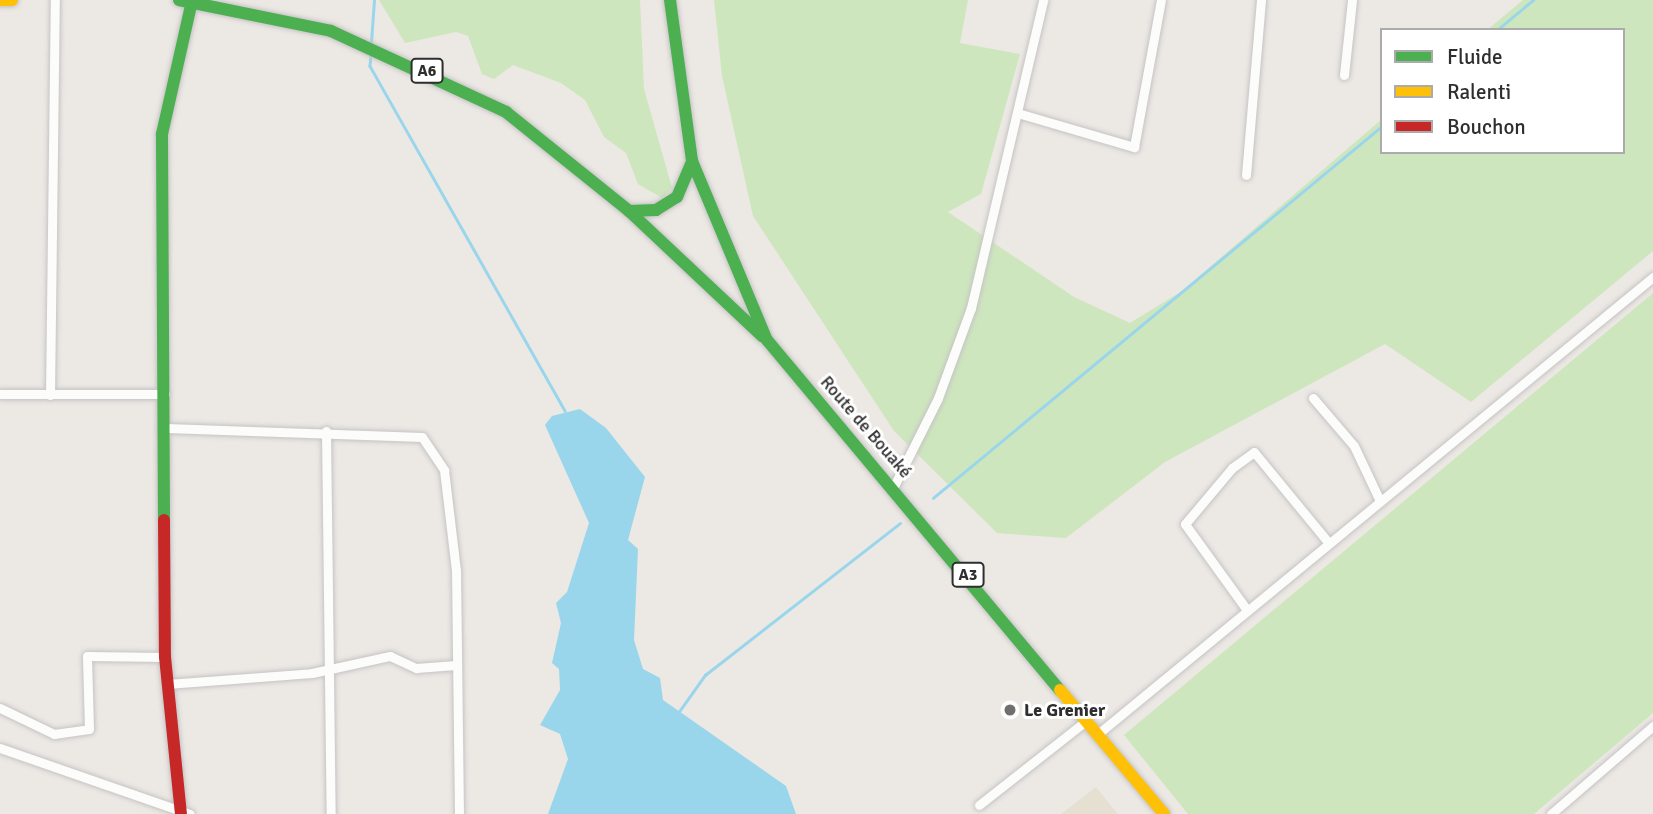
<!DOCTYPE html>
<html>
<head>
<meta charset="utf-8">
<style>
  body { margin:0 }
  #map { position:relative; width:1653px; height:814px; overflow:hidden; background:#ece8e4; font-family:Signika,sans-serif }
  div>[style] { position:absolute }
  .education>* { inset:0; background:#e6e0d3 }
  .green>* { inset:0; background:#cee6be }
  .water>* { inset:0; background:#99d6ec }
  .stream>* { height:2.5px; margin:-1.25px; padding:0 1.25px; transform-origin:1.25px; border-radius:1.25px; background:#99d6ec }
  .roads { filter:drop-shadow(0 0 2px #c5c4c5) drop-shadow(0 0 2px #c5c4c5) }
  .street>* { height:9px; margin:-4.5px; padding:0 4.5px; transform-origin:4.5px; border-radius:4.5px; background:#fcfcfb }
  .fast>* { height:12px; margin:-6px; padding:0 6px; transform-origin:6px; border-radius:6px; background:#4caf50 }
  .slow>* { height:12px; margin:-6px; padding:0 6px; transform-origin:6px; border-radius:6px; background:#ffc107 }
  .jam>* { height:12px; margin:-6px; padding:0 6px; transform-origin:6px; border-radius:6px; background:#c62828 }
  .dots>* { width:19px; height:19px; translate:-50% -50%; box-sizing:border-box; border:4px solid #fff; border-radius:50% }
  span { translate:-50% -50%; white-space:nowrap; text-align:center; line-height:1.15; -webkit-text-stroke:6px #fff; paint-order:stroke }
  .shield-label span { padding:2px 5px; background:#fff; border:2px solid; border-radius:5px; -webkit-text-stroke-width:0 }
  .shield-label { font-size:16px; color:#2e2e2e; font-weight:700 }
  .street-label { font-size:18px; color:#2e2e2e }
  .poi-label { font-size:18px; color:#2e2e2e; font-weight:700 }
  .left { translate:0 -50%; text-align:left }
  .legend { position:absolute; left:1380px; top:28px; width:245px; height:126px; box-sizing:border-box; background:#fff; border:2px solid #ababab; margin:0; padding:9px 12px; list-style:none; font-size:21px; color:#2e2e2e }
  .legend li { display:flex; align-items:center; gap:14px; height:35px }
  .legend b { width:35px; border:2px solid #ababab }
</style>
</head>
<body>
<div id="map">
  <div class="education">
    <i style="clip-path:polygon(1096px 787px,1118px 814px,1061px 814px)"></i>
  </div>
  <div class="green">
    <i style="clip-path:polygon(379px 0,640px 0,644px 89px,672px 188px,662px 198px,638px 184px,626px 153px,604px 137px,585px 100px,561px 83px,513px 65px,494px 79px,482px 74px,468px 36px,456px 32px,405px 43px)"></i>
    <i style="clip-path:polygon(714px 0,968px 0,960px 43px,1020px 54px,981px 194px,948px 212px,1074px 297px,1130px 323px,1182px 291px,1382px 119px,1382px 152px,1623px 152px,1623px 30px,1487px 30px,1523px 0,1653px 0,1653px 251px,1471px 402px,1385px 344px,1165px 462px,1066px 538px,997px 533px,894px 431px,753px 216px,722px 76px)"></i>
    <i style="clip-path:polygon(1653px 293px,1653px 713px,1534px 814px,1188px 814px,1124px 735px)"></i>
  </div>
  <div class="water">
    <i style="clip-path:polygon(580px 409px,606px 428px,645px 477px,628px 540px,638px 549px,634px 640px,643px 669px,660px 678px,663px 700px,786px 786px,796px 814px,548px 814px,568px 759px,560px 734px,540px 725px,560px 690px,559px 669px,552px 663px,561px 623px,556px 603px,567px 592px,589px 523px,545px 425px,552px 416px)"></i>
  </div>
  <div class="stream">
    <i style="left:1497px;top:30px;width:47px;rotate:-39.8deg"></i>
    <i style="left:371px;top:42px;width:42px;rotate:-85.9deg"></i>
    <i style="left:371px;top:56px;width:10px;rotate:96deg"></i>
    <i style="left:370px;top:66px;width:396px;rotate:60.5deg"></i>
    <i style="left:933px;top:498px;width:583px;rotate:-39.64deg"></i>
    <i style="left:678px;top:713px;width:47px;rotate:-54.6deg"></i>
    <i style="left:705px;top:675px;width:247px;rotate:-37.9deg"></i>
  </div>
  <div class="roads">
    <div class="street">
      <i style="left:1344px;top:75px;width:75px;rotate:-83.9deg"></i>
      <i style="left:1021px;top:114px;width:118px;rotate:16.3deg"></i>
      <i style="left:1134px;top:147px;width:149px;rotate:-79.6deg"></i>
      <i style="left:1246px;top:175px;width:176px;rotate:-85.1deg"></i>
      <i style="left:0;top:394px;width:165px"></i>
      <i style="left:50px;top:395px;width:395px;rotate:-89.3deg"></i>
      <i style="left:1313px;top:398px;width:63px;rotate:49.5deg"></i>
      <i style="left:1354px;top:446px;width:61px;rotate:64.7deg"></i>
      <i style="left:166px;top:428px;width:256px;rotate:2deg"></i>
      <i style="left:422px;top:437px;width:40px;rotate:56deg"></i>
      <i style="left:444px;top:470px;width:101px;rotate:83.2deg"></i>
      <i style="left:456px;top:570px;width:244px;rotate:89.3deg"></i>
      <i style="left:326px;top:431px;width:383px;rotate:89.3deg"></i>
      <i style="left:894px;top:486px;width:98px;rotate:-63.4deg"></i>
      <i style="left:938px;top:398px;width:96px;rotate:-69.9deg"></i>
      <i style="left:971px;top:308px;width:316px;rotate:-76.8deg"></i>
      <i style="left:1247px;top:610px;width:106px;rotate:-125.8deg"></i>
      <i style="left:1185px;top:524px;width:73px;rotate:-50deg"></i>
      <i style="left:1232px;top:468px;width:27px;rotate:-36deg"></i>
      <i style="left:1254px;top:452px;width:117px;rotate:50.6deg"></i>
      <i style="left:167px;top:684px;width:145px;rotate:-4.3deg"></i>
      <i style="left:312px;top:673px;width:80px;rotate:-12.3deg"></i>
      <i style="left:390px;top:656px;width:29px;rotate:25deg"></i>
      <i style="left:416px;top:668px;width:40px;rotate:-4.3deg"></i>
      <i style="left:0;top:708px;width:60px;rotate:25.7deg"></i>
      <i style="left:54px;top:734px;width:35px;rotate:-8deg"></i>
      <i style="left:89px;top:729px;width:73px;rotate:-91.6deg"></i>
      <i style="left:87px;top:656px;width:78px;rotate:0.7deg"></i>
      <i style="left:1099px;top:733px;width:718px;rotate:-39.46deg"></i>
      <i style="left:0;top:748px;width:201px;rotate:19.2deg"></i>
      <i style="left:979px;top:805px;width:137px;rotate:-38.2deg"></i>
      <i style="left:1551px;top:814px;width:135px;rotate:-40.8deg"></i>
    </div>
    <div class="fast">
      <i style="left:179px;top:0;width:155px;rotate:11.5deg"></i>
      <i style="left:331px;top:31px;width:193px;rotate:24.8deg"></i>
      <i style="left:506px;top:112px;width:158px;rotate:38.8deg"></i>
      <i style="left:629px;top:211px;width:183px;rotate:43.2deg"></i>
      <i style="left:670px;top:0;width:162px;rotate:82.2deg"></i>
      <i style="left:692px;top:161px;width:194px;rotate:67.3deg"></i>
      <i style="left:767px;top:340px;width:456px;rotate:50.1deg"></i>
      <i style="left:629px;top:211px;width:27px;rotate:-2deg"></i>
      <i style="left:656px;top:210px;width:25px;rotate:-32deg"></i>
      <i style="left:677px;top:197px;width:39px;rotate:-67deg"></i>
      <i style="left:164px;top:520px;width:386px;rotate:-90.3deg"></i>
      <i style="left:162px;top:134px;width:136px;rotate:-77.3deg"></i>
    </div>
    <div class="slow">
      <i style="left:0;top:0;width:12px"></i>
      <i style="left:1060px;top:690px;width:162px;rotate:50deg"></i>
    </div>
    <div class="jam">
      <i style="left:164px;top:520px;width:137px;rotate:89.6deg"></i>
      <i style="left:165px;top:657px;width:158px;rotate:84.2deg"></i>
    </div>
  </div>
  <div class="dots">
    <i style="left:1010px;top:710px;background:#706f6e"></i>
  </div>
  <div class="shield-label">
    <span style="left:427px;top:71px">A6</span>
    <span style="left:968px;top:575px">A3</span>
  </div>
  <div class="street-label">
    <span style="left:866px;top:427px;rotate:49deg">Route de Bouaké</span>
  </div>
  <div class="poi-label">
    <span class="left" style="left:1024px;top:710px">Le Grenier</span>
  </div>
  <ul class="legend">
  <li><b style="height:9px;background:#4caf50"></b>Fluide</li>
  <li><b style="height:9px;background:#ffc107"></b>Ralenti</li>
  <li><b style="height:9px;background:#c62828"></b>Bouchon</li>
  </ul>
</div>
</body>
</html>
